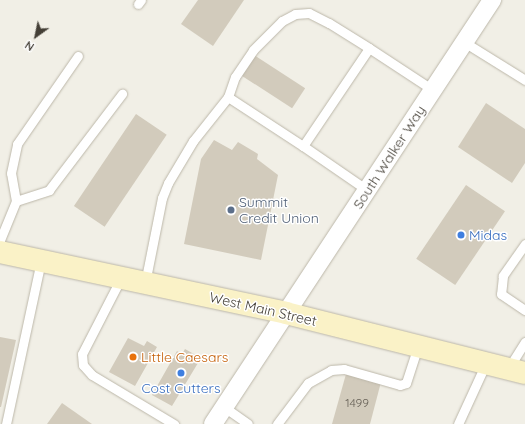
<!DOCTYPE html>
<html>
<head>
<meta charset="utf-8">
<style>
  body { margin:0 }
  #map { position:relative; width:525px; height:424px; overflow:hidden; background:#f1efe6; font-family:Quicksand,sans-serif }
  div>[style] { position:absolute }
  .building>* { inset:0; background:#d2cbbc; transform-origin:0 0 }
  .roads { filter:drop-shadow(0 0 1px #bcb7a9) drop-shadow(0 0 1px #bcb7a9) }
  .service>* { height:9px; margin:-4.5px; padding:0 4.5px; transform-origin:4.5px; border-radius:4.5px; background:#fff }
  .minor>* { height:18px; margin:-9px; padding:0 9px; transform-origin:9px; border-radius:9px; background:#fff }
  .secondary>* { height:22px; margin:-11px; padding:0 11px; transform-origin:11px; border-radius:11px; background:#faf2c7 }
  .dots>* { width:11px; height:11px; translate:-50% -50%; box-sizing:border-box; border:2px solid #fff; border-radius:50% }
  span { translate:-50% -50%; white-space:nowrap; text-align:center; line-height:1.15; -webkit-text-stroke:3px #fff; paint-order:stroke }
  .number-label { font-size:12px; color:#686258 }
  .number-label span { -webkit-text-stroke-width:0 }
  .street-label { font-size:14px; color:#443f36 }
  .service-label { font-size:14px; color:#4e5e75 }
  .left { translate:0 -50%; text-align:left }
  .shop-label { font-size:14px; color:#366cbe }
  .food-label { font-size:14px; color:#c56008 }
  .north { position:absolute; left:16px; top:16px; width:40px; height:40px; -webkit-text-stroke:3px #fff; paint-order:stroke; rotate:213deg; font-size:11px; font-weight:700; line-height:16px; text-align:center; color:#443f36 }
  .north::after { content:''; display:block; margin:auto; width:14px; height:18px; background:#443f36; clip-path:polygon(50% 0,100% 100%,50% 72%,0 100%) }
</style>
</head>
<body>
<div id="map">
  <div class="building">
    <i style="clip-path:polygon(198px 0,244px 0,213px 46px,181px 24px)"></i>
    <i style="left:254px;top:55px;width:61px;height:24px;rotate:33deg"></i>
    <i style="clip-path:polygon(486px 103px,525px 129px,525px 163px,512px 183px,458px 147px)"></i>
    <i style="left:136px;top:114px;width:37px;height:111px;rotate:34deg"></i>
    <i style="clip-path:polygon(214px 140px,232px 150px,238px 142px,258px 154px,257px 159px,278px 175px,261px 260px,184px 244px,201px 159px)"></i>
    <i style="left:466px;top:185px;width:47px;height:89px;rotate:34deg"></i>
    <i style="clip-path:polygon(0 337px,16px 340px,1px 407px,0 407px)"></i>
    <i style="clip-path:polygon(128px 338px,144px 346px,147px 341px,157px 347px,135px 386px,109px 372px)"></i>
    <i style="clip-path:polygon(185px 349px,201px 358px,172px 406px,152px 395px,177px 351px,182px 354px)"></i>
    <i style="clip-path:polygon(346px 374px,381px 382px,370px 424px,332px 424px)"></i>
    <i style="clip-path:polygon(62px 403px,92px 424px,47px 424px)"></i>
  </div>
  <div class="roads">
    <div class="service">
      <i style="left:138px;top:4px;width:5px;rotate:-53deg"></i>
      <i style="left:464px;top:42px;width:72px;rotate:31.9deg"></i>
      <i style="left:228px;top:97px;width:90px;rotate:33.2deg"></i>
      <i style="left:367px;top:190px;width:78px;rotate:-145.5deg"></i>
      <i style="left:303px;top:146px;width:118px;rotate:-56deg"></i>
      <i style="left:369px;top:48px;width:77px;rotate:33.3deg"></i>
      <i style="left:16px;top:201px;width:28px;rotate:-100deg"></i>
      <i style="left:11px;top:173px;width:30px;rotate:-78deg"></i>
      <i style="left:17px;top:144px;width:107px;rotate:-55.3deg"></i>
      <i style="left:0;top:240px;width:42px;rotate:-67.7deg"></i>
      <i style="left:16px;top:201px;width:35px;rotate:-18deg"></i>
      <i style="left:49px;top:190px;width:121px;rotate:-52.8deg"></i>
      <i style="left:525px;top:244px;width:39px;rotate:125deg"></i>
      <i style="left:503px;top:276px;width:18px;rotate:96deg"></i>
      <i style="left:501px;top:294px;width:29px;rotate:34deg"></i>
      <i style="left:121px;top:278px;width:85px;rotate:117.2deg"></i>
      <i style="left:82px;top:354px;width:11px;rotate:85deg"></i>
      <i style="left:83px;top:365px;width:13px;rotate:48deg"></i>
      <i style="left:92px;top:375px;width:96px;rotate:30.9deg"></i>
      <i style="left:145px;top:283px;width:87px;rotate:-78.7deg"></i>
      <i style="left:162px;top:198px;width:16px;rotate:-68deg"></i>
      <i style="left:168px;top:183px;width:49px;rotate:-59.2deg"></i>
      <i style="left:193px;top:141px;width:56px;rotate:-51.5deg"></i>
      <i style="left:228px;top:97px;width:21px;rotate:-71deg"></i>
      <i style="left:235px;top:77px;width:32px;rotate:-56deg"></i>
      <i style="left:253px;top:50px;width:41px;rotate:-45deg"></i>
      <i style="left:282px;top:21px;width:15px;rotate:-28deg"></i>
      <i style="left:295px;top:14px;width:14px;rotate:-4deg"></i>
      <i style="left:309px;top:13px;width:22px;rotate:27deg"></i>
      <i style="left:329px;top:23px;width:47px;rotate:32deg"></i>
      <i style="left:508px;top:369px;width:32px;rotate:-58deg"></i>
      <i style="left:224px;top:407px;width:29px;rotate:35deg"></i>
      <i style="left:6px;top:424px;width:167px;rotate:-77.9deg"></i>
      <i style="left:277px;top:424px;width:51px;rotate:-52.9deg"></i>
      <i style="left:308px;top:383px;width:26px;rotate:-29deg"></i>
      <i style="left:331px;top:370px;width:13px;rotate:-4deg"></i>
      <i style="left:344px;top:369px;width:58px;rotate:15.9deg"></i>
      <i style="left:400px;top:385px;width:6px;rotate:-18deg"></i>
      <i style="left:406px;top:383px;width:39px;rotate:-72deg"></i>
      <i style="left:458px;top:424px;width:67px;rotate:-65.3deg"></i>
    </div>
    <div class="minor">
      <i style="left:213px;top:424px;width:508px;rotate:-56.65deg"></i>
    </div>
    <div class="secondary">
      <i style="left:0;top:252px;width:292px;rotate:12deg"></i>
      <i style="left:286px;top:313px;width:246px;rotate:14.1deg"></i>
    </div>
  </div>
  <div class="dots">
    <i style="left:231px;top:210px;background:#5c6f8a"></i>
    <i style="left:461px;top:235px;background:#3f7fe0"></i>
    <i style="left:133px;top:357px;background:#e8710a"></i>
    <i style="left:181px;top:373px;background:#3f7fe0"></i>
  </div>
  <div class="number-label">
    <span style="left:357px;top:403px">1499</span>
  </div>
  <div class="street-label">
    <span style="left:389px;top:157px;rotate:-57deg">South Walker Way</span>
    <span style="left:263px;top:309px;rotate:13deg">West Main Street</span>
  </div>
  <div class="service-label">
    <span class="left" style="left:239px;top:210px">Summit<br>Credit Union</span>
  </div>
  <div class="shop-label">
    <span class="left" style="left:469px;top:235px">Midas</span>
    <span style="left:181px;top:388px">Cost Cutters</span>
  </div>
  <div class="food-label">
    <span class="left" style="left:141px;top:357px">Little Caesars</span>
  </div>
  <div class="north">N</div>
</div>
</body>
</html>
